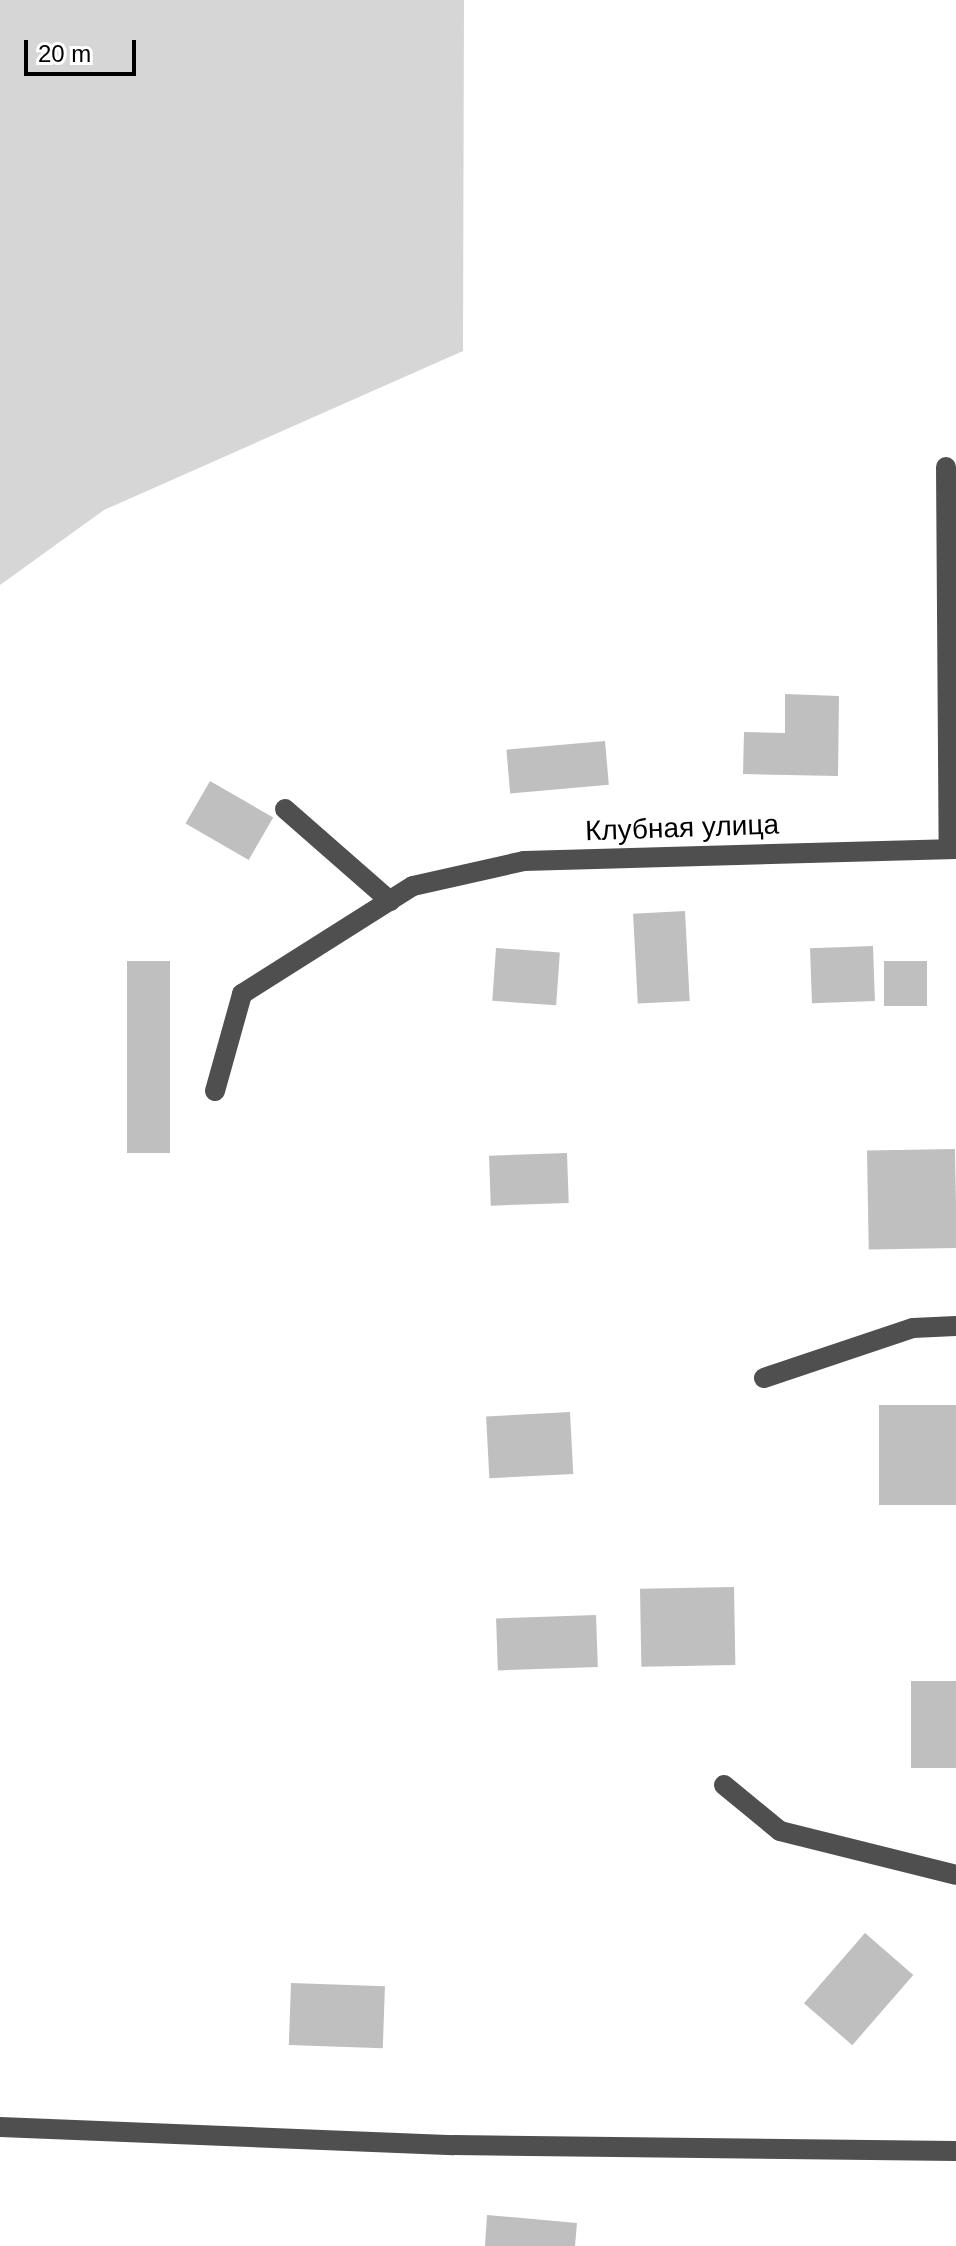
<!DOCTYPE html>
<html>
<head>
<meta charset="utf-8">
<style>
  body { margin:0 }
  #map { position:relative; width:956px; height:2246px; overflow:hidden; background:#fff; font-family:Arial,sans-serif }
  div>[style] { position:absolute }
  .green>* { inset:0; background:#d6d6d6 }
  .building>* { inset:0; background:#bfbfbf; transform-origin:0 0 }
  .minor>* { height:20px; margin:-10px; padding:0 10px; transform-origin:10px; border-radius:10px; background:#4f4f4f }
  span { translate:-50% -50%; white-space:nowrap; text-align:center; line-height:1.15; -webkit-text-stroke:6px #fff; paint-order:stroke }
  .street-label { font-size:28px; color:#000 }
  .scale { position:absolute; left:24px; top:40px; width:112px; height:36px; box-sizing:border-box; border:4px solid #000; border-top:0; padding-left:10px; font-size:24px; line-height:28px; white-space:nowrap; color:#000; -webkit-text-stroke:6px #fff; paint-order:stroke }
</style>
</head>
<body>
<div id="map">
  <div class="green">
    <i style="clip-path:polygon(0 0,464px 0,463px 351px,104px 510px,0 585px)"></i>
  </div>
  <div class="building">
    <i style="clip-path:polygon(785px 694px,839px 696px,838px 776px,743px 774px,744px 732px,785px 733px)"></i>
    <i style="left:605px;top:741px;width:44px;height:99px;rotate:85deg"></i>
    <i style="left:210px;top:781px;width:73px;height:49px;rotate:30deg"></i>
    <i style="left:685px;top:911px;width:90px;height:52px;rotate:87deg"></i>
    <i style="left:873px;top:946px;width:55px;height:63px;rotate:88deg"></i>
    <i style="left:496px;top:948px;width:64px;height:53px;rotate:4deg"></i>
    <i style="left:127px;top:961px;width:43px;height:192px"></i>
    <i style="left:884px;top:961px;width:43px;height:45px"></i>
    <i style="left:955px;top:1149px;width:99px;height:88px;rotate:89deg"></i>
    <i style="left:567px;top:1153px;width:50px;height:78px;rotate:88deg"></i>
    <i style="left:956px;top:1405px;width:100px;height:77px;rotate:90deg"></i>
    <i style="left:570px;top:1412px;width:62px;height:84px;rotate:87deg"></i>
    <i style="left:734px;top:1587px;width:78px;height:94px;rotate:89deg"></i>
    <i style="left:596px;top:1615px;width:52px;height:100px;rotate:88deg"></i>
    <i style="left:956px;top:1681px;width:87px;height:45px;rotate:90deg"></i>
    <i style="left:865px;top:1933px;width:64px;height:93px;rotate:41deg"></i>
    <i style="left:291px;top:1983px;width:94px;height:62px;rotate:2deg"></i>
    <i style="clip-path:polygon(487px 2215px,577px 2223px,575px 2246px,485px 2246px)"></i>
  </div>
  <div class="minor">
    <i style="left:946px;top:467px;width:382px;rotate:89.6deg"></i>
    <i style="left:285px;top:809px;width:140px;rotate:41.2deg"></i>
    <i style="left:215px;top:1091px;width:101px;rotate:-74.4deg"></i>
    <i style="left:242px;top:994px;width:202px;rotate:-32.3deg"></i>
    <i style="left:413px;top:886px;width:114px;rotate:-12.7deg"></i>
    <i style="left:524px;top:861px;width:432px;rotate:-1.6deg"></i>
    <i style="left:764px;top:1378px;width:157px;rotate:-18.6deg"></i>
    <i style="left:913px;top:1328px;width:43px;rotate:-2.7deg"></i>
    <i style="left:724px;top:1785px;width:72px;rotate:39.4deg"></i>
    <i style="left:780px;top:1831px;width:181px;rotate:14deg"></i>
    <i style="left:0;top:2127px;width:454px;rotate:2.3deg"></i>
    <i style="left:454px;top:2145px;width:502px;rotate:0.68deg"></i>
  </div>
  <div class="street-label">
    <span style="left:682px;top:828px;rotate:-2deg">Клубная улица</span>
  </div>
  <div class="scale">20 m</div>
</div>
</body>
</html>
